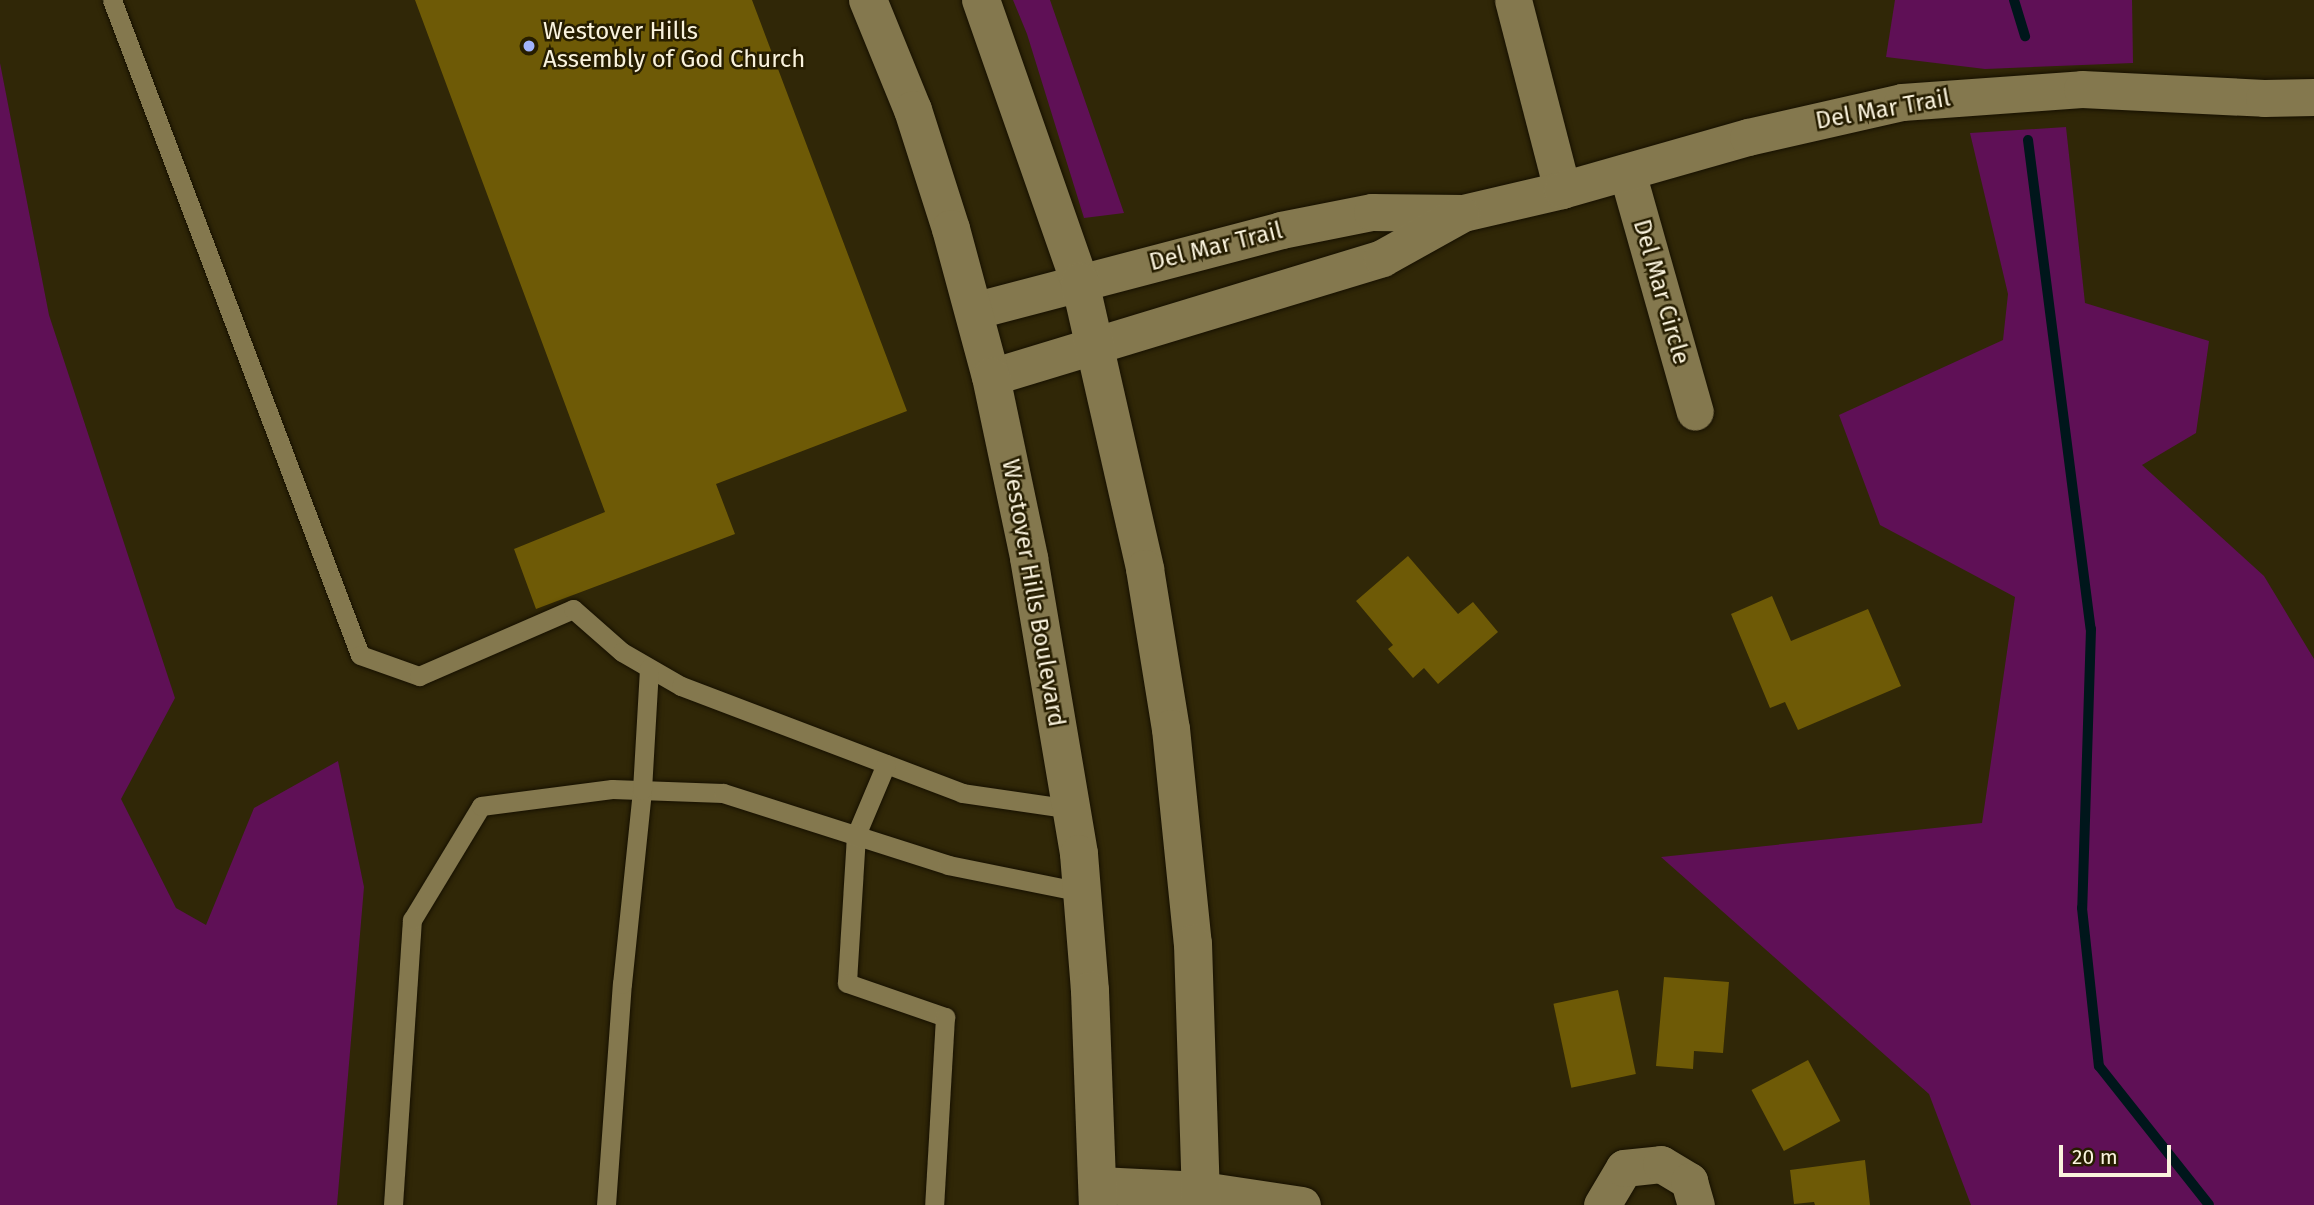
<!DOCTYPE html>
<html>
<head>
<meta charset="utf-8">
<style>
  body { margin:0 }
  #map { position:relative; width:2314px; height:1205px; overflow:hidden; background:#302707; font-family:"Fira Sans",sans-serif }
  div>[style] { position:absolute }
  .green>* { inset:0; background:#5f1056 }
  .stream>* { height:10px; margin:-5px; padding:0 5px; transform-origin:5px; border-radius:5px; background:#00161b }
  .building>* { inset:0; background:#6e5a06; transform-origin:0 0 }
  .roads { filter:drop-shadow(0 0 2px #161000) drop-shadow(0 0 2px #161000) }
  .lane>* { height:19px; margin:-9.5px; padding:0 9.5px; transform-origin:9.5px; border-radius:9.5px; background:#84784e }
  .street>* { height:37px; margin:-18.5px; padding:0 18.5px; transform-origin:18.5px; border-radius:18.5px; background:#84784e }
  .secondary>* { height:38px; margin:-19px; padding:0 19px; transform-origin:19px; border-radius:19px; background:#84784e }
  .dots>* { width:19px; height:19px; translate:-50% -50%; box-sizing:border-box; border:4px solid #261d00; border-radius:50% }
  span { translate:-50% -50%; white-space:nowrap; text-align:center; line-height:1.15; -webkit-text-stroke:5px #261d00; paint-order:stroke }
  .poi-label { font-size:24px; color:#faf3dd }
  .left { translate:0 -50%; text-align:left }
  .street-label { font-size:24px; color:#faf3dd }
  .scale { position:absolute; left:2059px; top:1145px; width:112px; height:32px; box-sizing:border-box; border:4px solid #faf3dd; border-top:0; padding-left:9px; font-size:21px; line-height:24px; white-space:nowrap; color:#faf3dd; -webkit-text-stroke:5px #261d00; paint-order:stroke }
</style>
</head>
<body>
<div id="map">
  <div class="green">
    <i style="clip-path:polygon(1013px 0,1050px 0,1124px 213px,1084px 218px,1027px 34px)"></i>
    <i style="clip-path:polygon(1895px 0,2132px 0,2133px 63px,1985px 69px,1886px 57px)"></i>
    <i style="clip-path:polygon(0 63px,49px 315px,175px 698px,121px 799px,176px 908px,206px 925px,254px 808px,338px 761px,364px 887px,337px 1205px,0 1205px)"></i>
    <i style="clip-path:polygon(2066px 127px,2085px 303px,2209px 341px,2196px 433px,2142px 465px,2264px 576px,2314px 659px,2314px 1205px,1971px 1205px,1929px 1094px,1661px 857px,1982px 823px,2015px 597px,1880px 525px,1839px 415px,2003px 340px,2008px 294px,1970px 133px)"></i>
  </div>
  <div class="stream">
    <i style="left:2014px;top:0;width:38px;rotate:73deg"></i>
    <i style="left:2028px;top:140px;width:493px;rotate:82.7deg"></i>
    <i style="left:2091px;top:629px;width:279px;rotate:91.8deg"></i>
    <i style="left:2082px;top:908px;width:159px;rotate:83.9deg"></i>
    <i style="left:2099px;top:1066px;width:177px;rotate:51.6deg"></i>
  </div>
  <div class="building">
    <i style="clip-path:polygon(415px 0,752px 0,907px 411px,716px 484px,735px 534px,536px 609px,514px 549px,605px 512px)"></i>
    <i style="clip-path:polygon(1408px 556px,1458px 614px,1473px 602px,1498px 632px,1438px 684px,1424px 668px,1413px 678px,1388px 649px,1393px 645px,1356px 601px)"></i>
    <i style="clip-path:polygon(1772px 596px,1791px 641px,1868px 609px,1901px 686px,1798px 730px,1785px 702px,1770px 708px,1731px 614px)"></i>
    <i style="clip-path:polygon(1664px 977px,1729px 982px,1723px 1053px,1694px 1051px,1693px 1069px,1656px 1066px)"></i>
    <i style="left:1618px;top:990px;width:86px;height:66px;rotate:78deg"></i>
    <i style="left:1808px;top:1060px;width:69px;height:64px;rotate:62deg"></i>
    <i style="clip-path:polygon(1865px 1160px,1870px 1205px,1815px 1205px,1814px 1202px,1794px 1204px,1790px 1170px)"></i>
  </div>
  <div class="roads">
    <div class="lane">
      <i style="left:112px;top:0;width:700px;rotate:69.26deg"></i>
      <i style="left:360px;top:655px;width:63px;rotate:19.6deg"></i>
      <i style="left:419px;top:676px;width:168px;rotate:-23.5deg"></i>
      <i style="left:573px;top:609px;width:65px;rotate:41.3deg"></i>
      <i style="left:622px;top:652px;width:68px;rotate:30deg"></i>
      <i style="left:681px;top:686px;width:301px;rotate:20.8deg"></i>
      <i style="left:962px;top:793px;width:111px;rotate:8.3deg"></i>
      <i style="left:886px;top:764px;width:77px;rotate:112.9deg"></i>
      <i style="left:856px;top:835px;width:148px;rotate:93.5deg"></i>
      <i style="left:847px;top:983px;width:104px;rotate:19.1deg"></i>
      <i style="left:945px;top:1017px;width:188px;rotate:93.3deg"></i>
      <i style="left:393px;top:1205px;width:286px;rotate:-86.2deg"></i>
      <i style="left:412px;top:920px;width:133px;rotate:-58.8deg"></i>
      <i style="left:481px;top:806px;width:132px;rotate:-7.4deg"></i>
      <i style="left:612px;top:789px;width:111px;rotate:2.1deg"></i>
      <i style="left:723px;top:793px;width:236px;rotate:17.7deg"></i>
      <i style="left:948px;top:865px;width:137px;rotate:11.4deg"></i>
      <i style="left:606px;top:1205px;width:222px;rotate:-85.9deg"></i>
      <i style="left:622px;top:984px;width:195px;rotate:-84.1deg"></i>
      <i style="left:642px;top:790px;width:122px;rotate:-86.7deg"></i>
    </div>
    <div class="street">
      <i style="left:1513px;top:0;width:196px;rotate:75.5deg"></i>
      <i style="left:1627px;top:172px;width:249px;rotate:74.2deg"></i>
      <i style="left:973px;top:311px;width:318px;rotate:-14.7deg"></i>
      <i style="left:1281px;top:230px;width:93px;rotate:-11.2deg"></i>
      <i style="left:1372px;top:212px;width:91px;rotate:0.6deg"></i>
      <i style="left:1463px;top:213px;width:102px;rotate:-13.1deg"></i>
      <i style="left:1562px;top:190px;width:193px;rotate:-15.9deg"></i>
      <i style="left:1748px;top:137px;width:158px;rotate:-12.8deg"></i>
      <i style="left:1902px;top:102px;width:180px;rotate:-4.1deg"></i>
      <i style="left:2082px;top:89px;width:182px;rotate:2.8deg"></i>
      <i style="left:2264px;top:98px;width:50px;rotate:-1.1deg"></i>
      <i style="left:991px;top:377px;width:409px;rotate:-16.9deg"></i>
      <i style="left:1382px;top:258px;width:90px;rotate:-29.1deg"></i>
      <i style="left:1098px;top:1185px;width:104px;rotate:2.8deg"></i>
      <i style="left:1202px;top:1190px;width:101px;rotate:8.5deg"></i>
      <i style="left:1602px;top:1205px;width:43px;rotate:-59.3deg"></i>
      <i style="left:1624px;top:1168px;width:37px;rotate:-6deg"></i>
      <i style="left:1661px;top:1164px;width:33px;rotate:31deg"></i>
      <i style="left:1689px;top:1181px;width:25px;rotate:74deg"></i>
    </div>
    <div class="secondary">
      <i style="left:868px;top:0;width:119px;rotate:67.8deg"></i>
      <i style="left:913px;top:110px;width:125px;rotate:72.3deg"></i>
      <i style="left:951px;top:229px;width:153px;rotate:74.9deg"></i>
      <i style="left:991px;top:377px;width:185px;rotate:78.1deg"></i>
      <i style="left:1029px;top:558px;width:300px;rotate:80.4deg"></i>
      <i style="left:1079px;top:854px;width:137px;rotate:85.4deg"></i>
      <i style="left:1090px;top:991px;width:214px;rotate:87.9deg"></i>
      <i style="left:981px;top:0;width:299px;rotate:70.7deg"></i>
      <i style="left:1080px;top:282px;width:294px;rotate:77.2deg"></i>
      <i style="left:1145px;top:569px;width:162px;rotate:80.8deg"></i>
      <i style="left:1171px;top:729px;width:216px;rotate:84.2deg"></i>
      <i style="left:1193px;top:944px;width:261px;rotate:88.2deg"></i>
    </div>
  </div>
  <div class="dots">
    <i style="left:529px;top:46px;background:#a1b3fd"></i>
  </div>
  <div class="poi-label">
    <span class="left" style="left:543px;top:46px">Westover Hills<br>Assembly of God Church</span>
  </div>
  <div class="street-label">
    <span style="left:1883px;top:110px;rotate:-10deg">Del Mar Trail</span>
    <span style="left:1216px;top:247px;rotate:-14deg">Del Mar Trail</span>
    <span style="left:1661px;top:292px;rotate:74deg">Del Mar Circle</span>
    <span style="left:1033px;top:593px;rotate:80deg">Westover Hills Boulevard</span>
  </div>
  <div class="scale">20 m</div>
</div>
</body>
</html>
